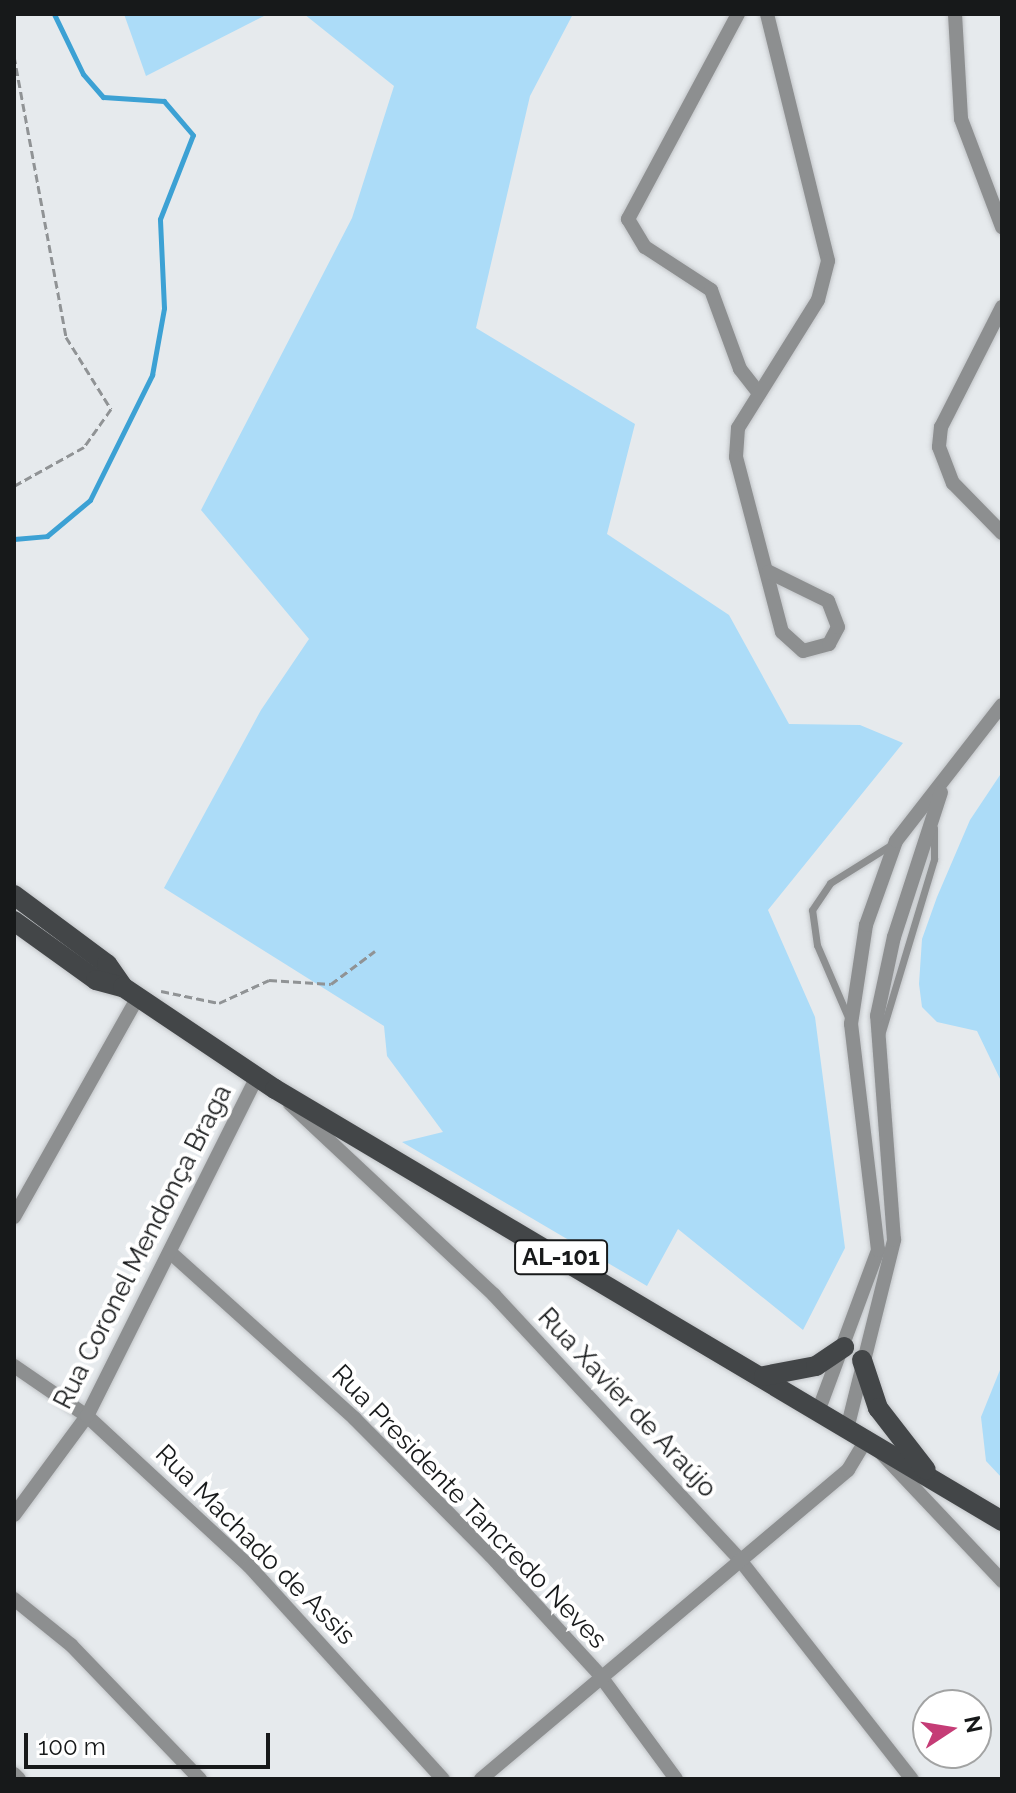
<!DOCTYPE html>
<html>
<head>
<meta charset="utf-8">
<style>
  body { margin:0 }
  #map { position:relative; width:1016px; height:1793px; overflow:hidden; background:#e6eaed; font-family:Raleway,sans-serif }
  div>[style] { position:absolute }
  .green>* { inset:0; background:#acdcf8 }
  .stream>* { height:5px; margin:-2.5px; padding:0 2.5px; transform-origin:2.5px; border-radius:2.5px; background:#3ca1d4 }
  .path>* { height:3px; margin-top:-1.5px; transform-origin:0; background:repeating-linear-gradient(90deg,#909395 0 8px,transparent 0 12px) }
  .roads { filter:drop-shadow(0 0 2px #c1c4c7) drop-shadow(0 0 2px #c1c4c7) }
  .lane>* { height:7px; margin:-3.5px; padding:0 3.5px; transform-origin:3.5px; border-radius:3.5px; background:#8d8f90 }
  .street>* { height:14px; margin:-7px; padding:0 7px; transform-origin:7px; border-radius:7px; background:#8d8f90 }
  .primary>* { height:20px; margin:-10px; padding:0 10px; transform-origin:10px; border-radius:10px; background:#434648 }
  span { translate:-50% -50%; white-space:nowrap; text-align:center; line-height:1.15; -webkit-text-stroke:8px #fff; paint-order:stroke }
  .shield-label span { padding:2px 6px; background:#fff; border:2px solid; border-radius:6px; -webkit-text-stroke-width:0 }
  .shield-label { font-size:24px; color:#17191a; font-weight:700 }
  .street-label { font-size:26px; color:#17191a }
  .frame { position:absolute; inset:0; border:16px solid #17191a; pointer-events:none }
  .north { position:absolute; left:912px; top:1689px; width:80px; height:80px; box-sizing:border-box; background:#fff; border:2px solid #a2a3a3; border-radius:50%; rotate:78deg; font-size:22px; font-weight:700; line-height:32px; text-align:center; color:#17191a }
  .north::after { content:''; display:block; margin:auto; width:28px; height:36px; background:#c53c76; clip-path:polygon(50% 0,100% 100%,50% 72%,0 100%) }
  .scale { position:absolute; left:24px; top:1733px; width:246px; height:36px; box-sizing:border-box; border:4px solid #17191a; border-top:0; padding-left:10px; font-size:24px; line-height:28px; white-space:nowrap; color:#17191a; -webkit-text-stroke:6px #fff; paint-order:stroke }
</style>
</head>
<body>
<div id="map">
  <div class="green">
    <i style="clip-path:polygon(124px 14px,268px 14px,146px 76px)"></i>
    <i style="clip-path:polygon(304px 14px,573px 14px,530px 96px,476px 328px,635px 424px,607px 534px,729px 615px,789px 724px,860px 725px,903px 743px,768px 910px,815px 1017px,845px 1248px,803px 1330px,678px 1229px,647px 1286px,402px 1142px,443px 1132px,387px 1056px,384px 1026px,164px 888px,261px 710px,309px 639px,201px 510px,352px 218px,394px 86px)"></i>
    <i style="clip-path:polygon(1002px 772px,1002px 1083px,977px 1031px,937px 1022px,922px 1007px,919px 984px,922px 939px,937px 897px,970px 820px)"></i>
    <i style="clip-path:polygon(1002px 1365px,1002px 1478px,986px 1461px,981px 1417px)"></i>
  </div>
  <div class="stream">
    <i style="left:14px;top:539px;width:33px;rotate:-5deg"></i>
    <i style="left:47px;top:536px;width:56px;rotate:-39.9deg"></i>
    <i style="left:90px;top:500px;width:140px;rotate:-63.6deg"></i>
    <i style="left:152px;top:375px;width:68px;rotate:-79.8deg"></i>
    <i style="left:164px;top:308px;width:89px;rotate:-92.6deg"></i>
    <i style="left:160px;top:219px;width:90px;rotate:-68.6deg"></i>
    <i style="left:193px;top:135px;width:45px;rotate:-130.5deg"></i>
    <i style="left:164px;top:101px;width:61px;rotate:-176.2deg"></i>
    <i style="left:103px;top:97px;width:30px;rotate:-131deg"></i>
    <i style="left:83px;top:74px;width:67px;rotate:-115.8deg"></i>
  </div>
  <div class="path">
    <i style="left:14px;top:56px;width:286px;rotate:79.5deg"></i>
    <i style="left:66px;top:337px;width:85px;rotate:58deg"></i>
    <i style="left:111px;top:409px;width:47px;rotate:125.4deg"></i>
    <i style="left:84px;top:447px;width:80px;rotate:150.9deg"></i>
    <i style="left:161px;top:991px;width:59px;rotate:11.7deg"></i>
    <i style="left:219px;top:1003px;width:55px;rotate:-24.7deg"></i>
    <i style="left:269px;top:980px;width:62px;rotate:3.7deg"></i>
    <i style="left:331px;top:984px;width:55px;rotate:-36.9deg"></i>
  </div>
  <div class="roads">
    <div class="lane">
      <i style="left:848px;top:1017px;width:78px;rotate:-113.3deg"></i>
      <i style="left:817px;top:945px;width:35px;rotate:-98deg"></i>
      <i style="left:812px;top:910px;width:32px;rotate:-56deg"></i>
      <i style="left:830px;top:883px;width:75px;rotate:-32deg"></i>
      <i style="left:881px;top:1035px;width:184px;rotate:-73.2deg"></i>
      <i style="left:934px;top:859px;width:31px;rotate:-90deg"></i>
    </div>
    <div class="street">
      <i style="left:738px;top:14px;width:233px;rotate:118.2deg"></i>
      <i style="left:628px;top:219px;width:33px;rotate:59deg"></i>
      <i style="left:645px;top:247px;width:79px;rotate:33.1deg"></i>
      <i style="left:711px;top:290px;width:84px;rotate:69.8deg"></i>
      <i style="left:740px;top:369px;width:31px;rotate:52deg"></i>
      <i style="left:767px;top:14px;width:254px;rotate:76.1deg"></i>
      <i style="left:828px;top:261px;width:40px;rotate:104.4deg"></i>
      <i style="left:818px;top:300px;width:151px;rotate:122deg"></i>
      <i style="left:738px;top:428px;width:29px;rotate:94deg"></i>
      <i style="left:736px;top:457px;width:181px;rotate:75.3deg"></i>
      <i style="left:782px;top:632px;width:28px;rotate:42deg"></i>
      <i style="left:803px;top:651px;width:27px;rotate:-15deg"></i>
      <i style="left:829px;top:644px;width:19px;rotate:-62deg"></i>
      <i style="left:838px;top:627px;width:28px;rotate:-111deg"></i>
      <i style="left:828px;top:601px;width:66px;rotate:-153.8deg"></i>
      <i style="left:955px;top:14px;width:105px;rotate:86.7deg"></i>
      <i style="left:961px;top:119px;width:116px;rotate:69.2deg"></i>
      <i style="left:1002px;top:307px;width:135px;rotate:116.9deg"></i>
      <i style="left:941px;top:427px;width:20px;rotate:96deg"></i>
      <i style="left:939px;top:447px;width:39px;rotate:69deg"></i>
      <i style="left:953px;top:483px;width:70px;rotate:45.6deg"></i>
      <i style="left:290px;top:1104px;width:279px;rotate:43.1deg"></i>
      <i style="left:494px;top:1295px;width:362px;rotate:47.1deg"></i>
      <i style="left:740px;top:1560px;width:278px;rotate:51.9deg"></i>
      <i style="left:14px;top:1217px;width:253px;rotate:-60.6deg"></i>
      <i style="left:172px;top:1254px;width:246px;rotate:42deg"></i>
      <i style="left:355px;top:1419px;width:192px;rotate:45.2deg"></i>
      <i style="left:490px;top:1555px;width:161px;rotate:47.5deg"></i>
      <i style="left:599px;top:1674px;width:130px;rotate:53.7deg"></i>
      <i style="left:14px;top:1366px;width:88px;rotate:34.4deg"></i>
      <i style="left:87px;top:1416px;width:221px;rotate:42.8deg"></i>
      <i style="left:249px;top:1566px;width:288px;rotate:47.7deg"></i>
      <i style="left:819px;top:1409px;width:170px;rotate:-69.6deg"></i>
      <i style="left:878px;top:1250px;width:228px;rotate:-96.8deg"></i>
      <i style="left:851px;top:1024px;width:100px;rotate:-81.4deg"></i>
      <i style="left:866px;top:925px;width:89px;rotate:-70.3deg"></i>
      <i style="left:896px;top:841px;width:172px;rotate:-52.1deg"></i>
      <i style="left:848px;top:1425px;width:191px;rotate:-76deg"></i>
      <i style="left:894px;top:1240px;width:225px;rotate:-94.3deg"></i>
      <i style="left:877px;top:1016px;width:81px;rotate:-77.9deg"></i>
      <i style="left:894px;top:937px;width:152px;rotate:-72deg"></i>
      <i style="left:14px;top:1515px;width:123px;rotate:-53.6deg"></i>
      <i style="left:87px;top:1416px;width:378px;rotate:-63.4deg"></i>
      <i style="left:14px;top:1599px;width:73px;rotate:38.9deg"></i>
      <i style="left:71px;top:1645px;width:186px;rotate:46.1deg"></i>
      <i style="left:14px;top:1774px;width:7px;rotate:45deg"></i>
      <i style="left:481px;top:1779px;width:480px;rotate:-40.1deg"></i>
      <i style="left:848px;top:1470px;width:37px;rotate:-59deg"></i>
      <i style="left:867px;top:1438px;width:197px;rotate:46.6deg"></i>
    </div>
    <div class="primary">
      <i style="left:14px;top:895px;width:116px;rotate:36.6deg"></i>
      <i style="left:107px;top:964px;width:28px;rotate:55deg"></i>
      <i style="left:14px;top:921px;width:101px;rotate:35.7deg"></i>
      <i style="left:96px;top:980px;width:28px;rotate:15deg"></i>
      <i style="left:123px;top:987px;width:183px;rotate:33.9deg"></i>
      <i style="left:275px;top:1089px;width:846px;rotate:30.72deg"></i>
      <i style="left:862px;top:1360px;width:51px;rotate:71.6deg"></i>
      <i style="left:878px;top:1408px;width:78px;rotate:52.3deg"></i>
      <i style="left:764px;top:1376px;width:53px;rotate:-10.9deg"></i>
      <i style="left:816px;top:1366px;width:34px;rotate:-34deg"></i>
    </div>
  </div>
  <div class="shield-label">
    <span style="left:561px;top:1257px">AL-101</span>
  </div>
  <div class="street-label">
    <span style="left:143px;top:1247px;rotate:-63deg">Rua Coronel Mendonça Braga</span>
    <span style="left:627px;top:1403px;rotate:47deg">Rua Xavier de Araújo</span>
    <span style="left:469px;top:1507px;rotate:46deg">Rua Presidente Tancredo Neves</span>
    <span style="left:255px;top:1545px;rotate:45deg">Rua Machado de Assis</span>
  </div>
  <div class="frame"></div>
  <div class="north">N</div>
  <div class="scale">100 m</div>
</div>
</body>
</html>
